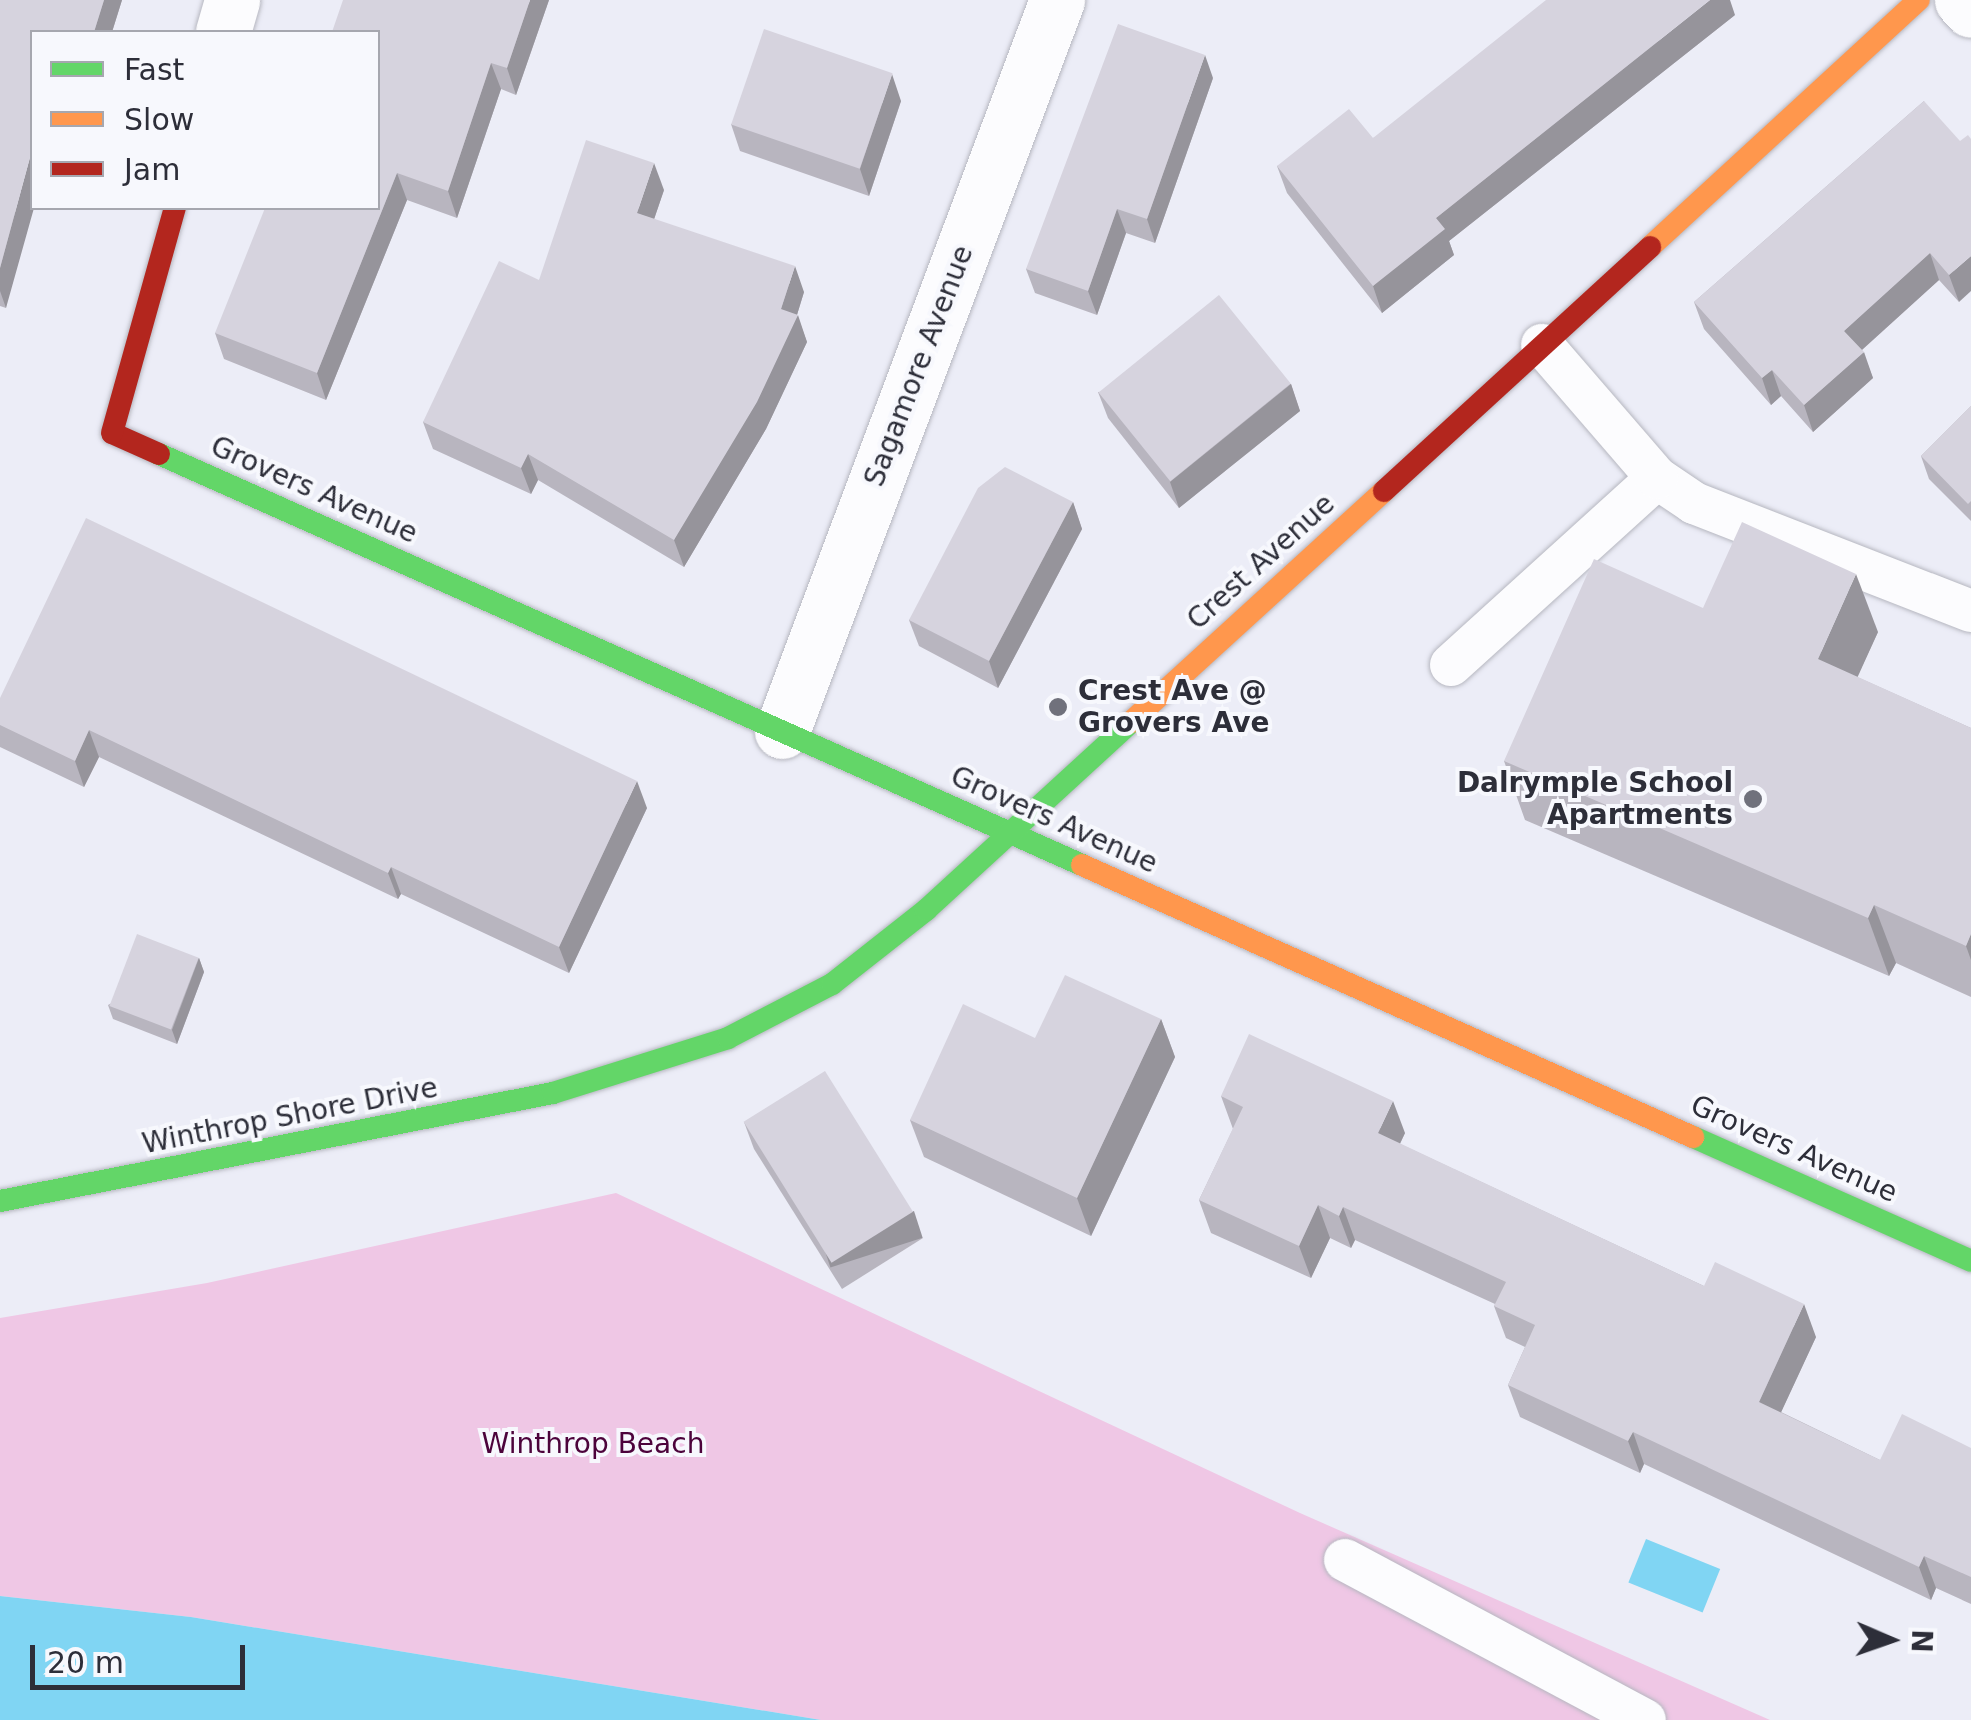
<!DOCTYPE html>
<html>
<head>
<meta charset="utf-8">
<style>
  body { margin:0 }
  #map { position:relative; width:1971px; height:1720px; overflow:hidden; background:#ecedf7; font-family:"DejaVu Sans",sans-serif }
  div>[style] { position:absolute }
  .green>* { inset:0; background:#efc7e5 }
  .water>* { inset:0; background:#80d5f3; transform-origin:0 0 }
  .roads { filter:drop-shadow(0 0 2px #b6b7c0) drop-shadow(0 0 2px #b6b7c0) }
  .lane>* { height:42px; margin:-21px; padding:0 21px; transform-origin:21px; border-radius:21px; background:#fcfcfe }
  .street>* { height:55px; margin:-27.5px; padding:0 27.5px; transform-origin:27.5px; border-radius:27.5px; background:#fcfcfe }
  .fast>* { height:22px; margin:-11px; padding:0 11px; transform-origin:11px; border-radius:11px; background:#63d668 }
  .slow>* { height:22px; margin:-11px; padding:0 11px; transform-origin:11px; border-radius:11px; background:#ff974d }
  .jam>* { height:22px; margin:-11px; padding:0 11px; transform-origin:11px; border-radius:11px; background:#b3261e }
  .wall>* { inset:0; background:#b8b5bf }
  .shaded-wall>* { inset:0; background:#96949b; transform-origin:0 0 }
  .building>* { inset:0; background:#d6d3de; transform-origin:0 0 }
  .dots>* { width:28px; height:28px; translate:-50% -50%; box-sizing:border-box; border:5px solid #f7f8fd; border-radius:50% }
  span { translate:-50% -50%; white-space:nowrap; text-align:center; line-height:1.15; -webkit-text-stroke:8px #f7f8fd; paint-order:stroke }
  .street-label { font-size:28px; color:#2d2e39 }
  .poi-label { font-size:28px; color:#2d2e39; font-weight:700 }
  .left { translate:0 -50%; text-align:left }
  .right { translate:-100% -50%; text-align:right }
  .park-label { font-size:28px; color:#4c033b }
  .legend { position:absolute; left:30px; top:30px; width:350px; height:180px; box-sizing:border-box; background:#f7f8fd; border:2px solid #a6a7af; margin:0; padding:12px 18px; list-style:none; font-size:30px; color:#2d2e39 }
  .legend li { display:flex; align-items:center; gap:20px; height:50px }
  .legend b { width:50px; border:2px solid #a6a7af }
  .north { position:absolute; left:1841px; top:1590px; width:100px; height:100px; -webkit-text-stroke:8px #f7f8fd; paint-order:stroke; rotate:92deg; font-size:28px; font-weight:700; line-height:40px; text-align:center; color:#2d2e39 }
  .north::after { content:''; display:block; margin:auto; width:35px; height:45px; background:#2d2e39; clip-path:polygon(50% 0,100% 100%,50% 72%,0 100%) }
  .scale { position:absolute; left:30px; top:1645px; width:215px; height:45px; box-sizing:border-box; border:5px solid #2d2e39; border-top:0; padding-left:12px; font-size:30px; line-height:35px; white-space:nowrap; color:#2d2e39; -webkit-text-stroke:8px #f7f8fd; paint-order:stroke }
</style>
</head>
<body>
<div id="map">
  <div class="green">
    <i style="clip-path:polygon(616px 1193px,1300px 1513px,1770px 1720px,821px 1720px,191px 1617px,0 1596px,0 1318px,207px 1283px)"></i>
  </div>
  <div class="water">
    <i style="left:1646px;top:1539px;width:80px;height:47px;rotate:22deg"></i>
    <i style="clip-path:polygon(0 1596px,191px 1617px,821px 1720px,0 1720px)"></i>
  </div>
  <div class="roads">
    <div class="lane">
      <i style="left:1657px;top:478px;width:45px;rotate:34deg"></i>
      <i style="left:1694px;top:503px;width:297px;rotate:21.3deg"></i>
      <i style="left:1451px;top:665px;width:278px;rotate:-42.2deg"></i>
      <i style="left:1657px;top:478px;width:176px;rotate:-130.8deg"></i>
      <i style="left:1345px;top:1560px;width:340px;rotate:28.1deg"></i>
    </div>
    <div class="street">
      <i style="left:1962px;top:0;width:13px;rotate:48deg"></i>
      <i style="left:223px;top:32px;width:33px;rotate:-74deg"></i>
      <i style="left:782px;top:731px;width:781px;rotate:-69.38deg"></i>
    </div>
    <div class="fast">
      <i style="left:159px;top:454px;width:1010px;rotate:24deg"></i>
      <i style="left:1693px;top:1137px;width:304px;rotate:24deg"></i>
      <i style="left:0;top:1201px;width:563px;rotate:-11.05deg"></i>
      <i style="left:553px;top:1093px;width:183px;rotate:-17.4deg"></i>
      <i style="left:728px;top:1038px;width:117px;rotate:-27.4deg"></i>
      <i style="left:832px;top:984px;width:120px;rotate:-38.2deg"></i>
      <i style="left:926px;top:910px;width:278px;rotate:-42.5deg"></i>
    </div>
    <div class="slow">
      <i style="left:1650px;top:247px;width:365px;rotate:-42.6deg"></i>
      <i style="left:1131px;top:722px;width:343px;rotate:-42.4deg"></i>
      <i style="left:1082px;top:865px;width:669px;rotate:24deg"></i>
    </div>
    <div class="jam">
      <i style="left:159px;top:454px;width:51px;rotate:-155.9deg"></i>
      <i style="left:112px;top:433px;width:234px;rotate:-74.4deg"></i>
      <i style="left:1384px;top:491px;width:361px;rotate:-42.5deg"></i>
    </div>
  </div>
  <div class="wall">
    <i style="clip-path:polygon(0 0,122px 0,112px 32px,32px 32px,6px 308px,0 306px)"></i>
    <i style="clip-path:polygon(549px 0,516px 95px,501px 89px,457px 218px,407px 200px,326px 400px,224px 359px,215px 333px,378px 208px,378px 32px)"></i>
    <i style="clip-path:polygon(1735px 15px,1449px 241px,1454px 255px,1382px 313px,1287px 193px,1277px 166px,1373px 138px)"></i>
    <i style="clip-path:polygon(1213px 78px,1155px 243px,1126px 233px,1097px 315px,1035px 293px,1026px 269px)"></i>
    <i style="clip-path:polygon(901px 101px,869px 196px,740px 151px,731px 124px)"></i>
    <i style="clip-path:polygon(1924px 101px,1959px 302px,1939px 280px,1862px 350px,1873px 378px,1813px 432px,1781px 396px,1771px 405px,1704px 329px,1694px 302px)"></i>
    <i style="clip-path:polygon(664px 190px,654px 219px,804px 292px,797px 315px,807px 342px,766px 429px,684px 567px,538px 480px,531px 494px,433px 449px,423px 422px,539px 280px)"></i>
    <i style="clip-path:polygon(1291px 384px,1300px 411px,1179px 508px,1108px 418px,1098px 392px)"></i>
    <i style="clip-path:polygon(1971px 406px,1971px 521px,1929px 479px,1921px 456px)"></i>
    <i style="clip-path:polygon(1073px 502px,1082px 529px,998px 688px,919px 646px,909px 620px)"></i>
    <i style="clip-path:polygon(1878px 632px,1857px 677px,1971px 728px,1971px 997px,1896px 963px,1889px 976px,1525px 820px,1504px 761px)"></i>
    <i style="clip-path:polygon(0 698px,647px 808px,569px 973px,401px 894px,398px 899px,99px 757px,84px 787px,0 747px)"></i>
    <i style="clip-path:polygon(199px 958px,204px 972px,177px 1044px,113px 1019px,108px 1005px)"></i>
    <i style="clip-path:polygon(1161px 1019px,1175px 1057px,1091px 1236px,924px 1157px,910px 1120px,1035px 1038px)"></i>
    <i style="clip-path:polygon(1221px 1096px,1405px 1133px,1400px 1144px,1704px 1286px,1816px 1337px,1781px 1412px,1880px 1460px,1971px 1448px,1971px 1604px,1936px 1588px,1931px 1600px,1644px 1464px,1640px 1473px,1520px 1417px,1508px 1385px,1525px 1347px,1506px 1338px,1494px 1306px,1495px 1304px,1355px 1240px,1351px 1248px,1330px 1238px,1311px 1278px,1211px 1233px,1199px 1200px,1233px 1129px)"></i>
    <i style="clip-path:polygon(744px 1122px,923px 1238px,842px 1289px,754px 1149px)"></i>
  </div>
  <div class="shaded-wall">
    <i style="clip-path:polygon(104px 0,122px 0,112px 32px,94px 32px)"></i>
    <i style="clip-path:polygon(530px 0,549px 0,516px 95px,507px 68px)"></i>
    <i style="clip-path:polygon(1710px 0,1730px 0,1735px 15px,1449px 241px,1454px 255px,1382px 313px,1373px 286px,1436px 218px)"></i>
    <i style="clip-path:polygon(1205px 55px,1213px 78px,1155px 243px,1147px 219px)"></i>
    <i style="clip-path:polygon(491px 63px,501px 89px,457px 218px,448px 191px)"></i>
    <i style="clip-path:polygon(892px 74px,901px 101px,869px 196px,860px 169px)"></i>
    <i style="clip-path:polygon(32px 150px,32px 208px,34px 208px,6px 308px,0 291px,0 268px)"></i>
    <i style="clip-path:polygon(654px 163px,664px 190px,647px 240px,637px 213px)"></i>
    <i style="clip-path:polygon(397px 173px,407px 200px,326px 400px,317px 373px)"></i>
    <i style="clip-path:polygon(1117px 209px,1126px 233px,1097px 315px,1088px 291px)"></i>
    <i style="clip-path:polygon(1930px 253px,1939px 280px,1854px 357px,1844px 331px)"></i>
    <i style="clip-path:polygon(1971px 256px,1971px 291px,1959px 302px,1949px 275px)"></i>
    <i style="clip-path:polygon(795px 266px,804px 292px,796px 318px,798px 315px,807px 342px,766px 429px,684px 567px,674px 540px,781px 309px)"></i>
    <i style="clip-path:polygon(1864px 352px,1873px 378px,1813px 432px,1804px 405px)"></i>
    <i style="clip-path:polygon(1772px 370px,1781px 396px,1771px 405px,1762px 378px)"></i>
    <i style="clip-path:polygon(1291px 384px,1300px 411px,1179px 508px,1170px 482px)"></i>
    <i style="clip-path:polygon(528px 454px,538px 480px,531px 494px,521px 468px)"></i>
    <i style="clip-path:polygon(1073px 502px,1082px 529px,998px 688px,989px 661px)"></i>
    <i style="clip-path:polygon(1856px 574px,1878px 632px,1839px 718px,1818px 659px)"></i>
    <i style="clip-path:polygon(89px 730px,99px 757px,84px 787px,75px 761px)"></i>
    <i style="clip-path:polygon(637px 781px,647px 808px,569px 973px,559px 947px)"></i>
    <i style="clip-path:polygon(391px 867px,401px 894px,398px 899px,388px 873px)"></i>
    <i style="clip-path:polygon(1874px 905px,1896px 963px,1889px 976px,1868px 918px)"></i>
    <i style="clip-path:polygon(1971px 934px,1971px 960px,1966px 946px)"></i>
    <i style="clip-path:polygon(199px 958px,204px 972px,177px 1044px,172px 1030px)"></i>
    <i style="clip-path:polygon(1161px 1019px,1175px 1057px,1091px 1236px,1077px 1198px)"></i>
    <i style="clip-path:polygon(1393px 1101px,1405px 1133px,1389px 1166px,1378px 1133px)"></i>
    <i style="clip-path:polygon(1318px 1205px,1330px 1238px,1311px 1278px,1299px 1246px)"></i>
    <i style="clip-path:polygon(1343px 1207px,1355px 1240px,1351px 1248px,1339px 1216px)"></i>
    <i style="left:914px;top:1211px;width:28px;height:97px;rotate:72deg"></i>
    <i style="clip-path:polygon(1804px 1304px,1816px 1337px,1771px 1434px,1759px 1402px)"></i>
    <i style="clip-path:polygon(1633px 1432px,1644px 1464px,1640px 1473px,1628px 1441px)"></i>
    <i style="clip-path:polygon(1924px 1556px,1936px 1588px,1931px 1600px,1919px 1567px)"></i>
  </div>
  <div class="building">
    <i style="clip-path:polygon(0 0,104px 0,94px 32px,32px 32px,32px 150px,0 268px)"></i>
    <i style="clip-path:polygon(343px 0,530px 0,507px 68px,491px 63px,448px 191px,397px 173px,317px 373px,215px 333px,265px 208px,378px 208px,378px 32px,332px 32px)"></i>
    <i style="clip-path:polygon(1546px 0,1710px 0,1436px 218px,1445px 229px,1373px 286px,1277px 166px,1349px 109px,1373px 138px)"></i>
    <i style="clip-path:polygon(1118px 24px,1205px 55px,1147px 219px,1117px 209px,1088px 291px,1026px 269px)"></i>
    <i style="left:764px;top:29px;width:136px;height:101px;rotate:19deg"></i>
    <i style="clip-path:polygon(1924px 101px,1960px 141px,1968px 135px,1971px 139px,1971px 256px,1949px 275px,1930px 253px,1844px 331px,1864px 352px,1804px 405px,1772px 370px,1762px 378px,1694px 302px)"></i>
    <i style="clip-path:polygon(586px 140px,654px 163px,637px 213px,795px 266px,781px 309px,798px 315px,757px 402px,674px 540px,528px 454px,521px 468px,423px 422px,499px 261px,539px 280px)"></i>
    <i style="left:1219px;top:295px;width:114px;height:155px;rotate:51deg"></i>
    <i style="clip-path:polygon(1971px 406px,1971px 501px,1968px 504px,1921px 456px)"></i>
    <i style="clip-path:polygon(1005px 467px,1073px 502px,989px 661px,909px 620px,978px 488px)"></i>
    <i style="clip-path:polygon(86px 518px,637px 781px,559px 947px,391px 867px,388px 873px,89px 730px,75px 761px,0 725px,0 698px)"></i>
    <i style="clip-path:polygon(1742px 522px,1856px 574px,1818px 659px,1971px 728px,1971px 934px,1966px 946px,1874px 905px,1868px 918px,1504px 761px,1594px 559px,1703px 608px)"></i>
    <i style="left:137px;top:934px;width:66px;height:77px;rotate:21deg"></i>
    <i style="clip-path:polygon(1065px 975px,1161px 1019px,1077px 1198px,910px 1120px,963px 1004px,1035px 1038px)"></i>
    <i style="clip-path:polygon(1249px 1034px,1393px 1101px,1378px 1133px,1704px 1286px,1715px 1262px,1804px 1304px,1759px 1402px,1880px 1460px,1902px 1414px,1971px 1448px,1971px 1577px,1924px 1556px,1919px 1567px,1633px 1432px,1628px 1441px,1508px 1385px,1535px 1325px,1494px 1306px,1506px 1282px,1343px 1207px,1339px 1216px,1318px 1205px,1299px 1246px,1199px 1200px,1243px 1107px,1221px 1096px)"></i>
    <i style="left:825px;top:1071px;width:166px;height:96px;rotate:58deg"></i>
  </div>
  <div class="dots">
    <i style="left:1058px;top:707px;background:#70717c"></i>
    <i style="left:1753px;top:799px;background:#70717c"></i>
  </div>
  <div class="street-label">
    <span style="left:919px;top:366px;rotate:-69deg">Sagamore Avenue</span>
    <span style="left:314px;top:490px;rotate:24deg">Grovers Avenue</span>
    <span style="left:1261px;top:562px;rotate:-42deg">Crest Avenue</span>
    <span style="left:1054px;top:820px;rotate:24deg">Grovers Avenue</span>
    <span style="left:290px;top:1116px;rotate:-11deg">Winthrop Shore Drive</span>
    <span style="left:1794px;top:1149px;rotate:24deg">Grovers Avenue</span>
  </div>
  <div class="poi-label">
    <span class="left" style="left:1078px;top:707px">Crest Ave @<br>Grovers Ave</span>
    <span class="right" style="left:1733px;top:799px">Dalrymple School<br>Apartments</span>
  </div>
  <div class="park-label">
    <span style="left:593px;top:1444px">Winthrop Beach</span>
  </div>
  <ul class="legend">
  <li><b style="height:12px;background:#63d668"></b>Fast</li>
  <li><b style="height:12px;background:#ff974d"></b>Slow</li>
  <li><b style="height:12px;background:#b3261e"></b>Jam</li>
  </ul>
  <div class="north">N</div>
  <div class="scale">20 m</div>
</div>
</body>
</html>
